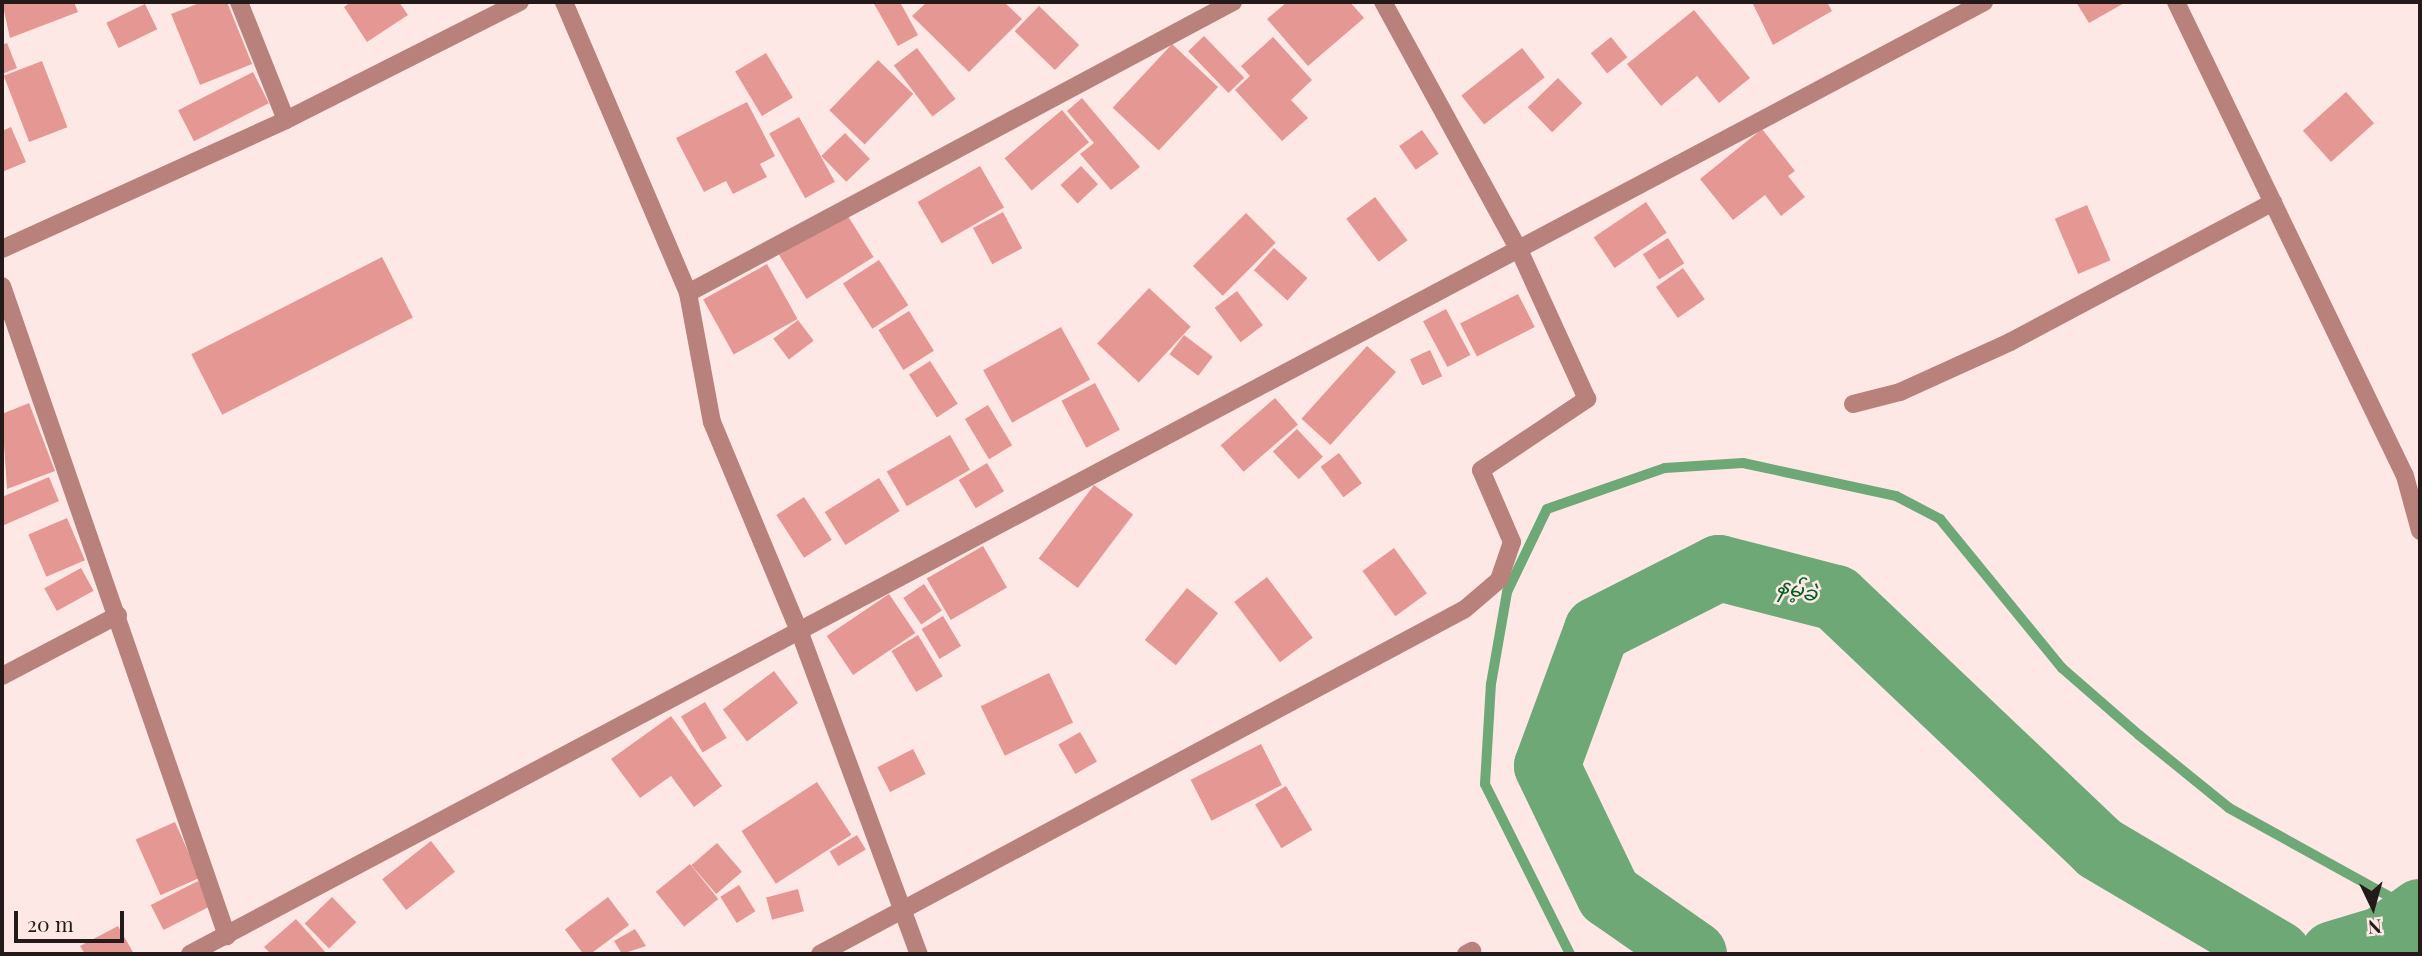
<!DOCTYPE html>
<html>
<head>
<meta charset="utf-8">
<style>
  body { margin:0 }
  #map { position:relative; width:2422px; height:956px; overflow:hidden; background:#fde8e6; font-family:"Playfair Display","Noto Sans Myanmar",serif }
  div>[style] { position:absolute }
  .stream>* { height:10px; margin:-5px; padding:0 5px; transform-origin:5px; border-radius:5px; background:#6ea877 }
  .river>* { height:66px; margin:-33px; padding:0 33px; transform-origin:33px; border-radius:33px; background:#6ea877 }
  .building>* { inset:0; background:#e59893; transform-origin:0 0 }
  .minor>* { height:18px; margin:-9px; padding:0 9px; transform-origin:9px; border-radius:9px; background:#b8817c }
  span { translate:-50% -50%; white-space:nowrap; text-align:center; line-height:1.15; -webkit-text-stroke:5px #fde8e6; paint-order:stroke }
  .water-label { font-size:21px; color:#005f23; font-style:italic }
  .frame { position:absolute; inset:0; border:4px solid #231a19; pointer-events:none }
  .north { position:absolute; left:2338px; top:872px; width:70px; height:70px; -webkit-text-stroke:5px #fde8e6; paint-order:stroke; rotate:175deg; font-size:19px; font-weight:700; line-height:28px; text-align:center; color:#231a19 }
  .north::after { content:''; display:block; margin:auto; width:24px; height:32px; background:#231a19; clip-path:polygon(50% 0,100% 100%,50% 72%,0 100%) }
  .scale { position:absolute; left:14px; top:911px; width:110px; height:32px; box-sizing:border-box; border:4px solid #231a19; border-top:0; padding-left:9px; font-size:21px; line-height:24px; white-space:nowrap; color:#231a19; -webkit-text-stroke:5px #fde8e6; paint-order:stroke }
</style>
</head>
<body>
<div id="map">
  <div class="stream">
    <i style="left:1570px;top:954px;width:190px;rotate:-116.6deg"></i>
    <i style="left:1485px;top:784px;width:100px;rotate:-86.6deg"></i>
    <i style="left:1491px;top:684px;width:93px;rotate:-80.1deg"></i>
    <i style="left:1507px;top:592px;width:92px;rotate:-64.3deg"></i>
    <i style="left:1547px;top:509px;width:125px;rotate:-19.2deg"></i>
    <i style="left:1665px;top:468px;width:78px;rotate:-3.7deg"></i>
    <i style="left:1743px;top:463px;width:157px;rotate:12.2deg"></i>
    <i style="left:1896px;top:496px;width:50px;rotate:27.6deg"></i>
    <i style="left:1940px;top:519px;width:193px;rotate:50.7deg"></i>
    <i style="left:2062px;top:668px;width:102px;rotate:41deg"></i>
    <i style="left:2139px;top:735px;width:116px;rotate:39deg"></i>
    <i style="left:2229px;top:808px;width:217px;rotate:28.9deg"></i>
  </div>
  <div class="river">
    <i style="left:1694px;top:954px;width:103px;rotate:-145.2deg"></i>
    <i style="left:1609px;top:895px;width:143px;rotate:-115.7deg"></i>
    <i style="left:1547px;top:766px;width:145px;rotate:-69.8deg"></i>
    <i style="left:1597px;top:630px;width:137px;rotate:-26.9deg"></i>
    <i style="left:1719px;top:568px;width:121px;rotate:14.4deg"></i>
    <i style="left:1836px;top:598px;width:363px;rotate:43.5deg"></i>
    <i style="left:2099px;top:848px;width:208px;rotate:30.6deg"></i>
    <i style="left:2333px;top:954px;width:52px;rotate:-16.7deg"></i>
    <i style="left:2383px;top:939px;width:46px;rotate:-36.1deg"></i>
  </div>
  <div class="building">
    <i style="clip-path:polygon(2px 2px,74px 2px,78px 12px,10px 38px)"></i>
    <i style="clip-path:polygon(202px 2px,227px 2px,252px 64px,200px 85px,171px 14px)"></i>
    <i style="clip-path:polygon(351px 2px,399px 2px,408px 15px,367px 42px,344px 7px)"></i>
    <i style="clip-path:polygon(873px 2px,900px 2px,918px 35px,898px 46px)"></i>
    <i style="clip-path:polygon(927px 2px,1004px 2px,1022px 19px,969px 72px,912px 16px)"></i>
    <i style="clip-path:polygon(1287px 2px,1350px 2px,1364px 18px,1308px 66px,1267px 19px)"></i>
    <i style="clip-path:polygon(1752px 2px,1827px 2px,1832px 11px,1773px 45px)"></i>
    <i style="clip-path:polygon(2076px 2px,2126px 2px,2089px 23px)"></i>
    <i style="left:145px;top:4px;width:28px;height:43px;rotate:64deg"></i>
    <i style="left:1039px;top:6px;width:56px;height:35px;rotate:44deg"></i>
    <i style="clip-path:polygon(1694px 10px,1750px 78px,1719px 103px,1697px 76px,1661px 106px,1627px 64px)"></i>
    <i style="left:1204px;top:36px;width:58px;height:22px;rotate:46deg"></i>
    <i style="clip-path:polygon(1273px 37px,1312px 80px,1291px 100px,1308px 118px,1282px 141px,1235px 90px,1250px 76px,1241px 66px)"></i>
    <i style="left:1611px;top:37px;width:26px;height:26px;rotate:51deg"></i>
    <i style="clip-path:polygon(7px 43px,17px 68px,2px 74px,2px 45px)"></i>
    <i style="left:1172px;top:44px;width:63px;height:87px;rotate:43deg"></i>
    <i style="left:917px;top:48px;width:64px;height:29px;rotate:53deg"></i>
    <i style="left:1522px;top:48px;width:37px;height:77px;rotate:52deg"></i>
    <i style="left:766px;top:53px;width:52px;height:36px;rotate:59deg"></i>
    <i style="left:878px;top:60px;width:49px;height:70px;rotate:44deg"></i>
    <i style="left:42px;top:61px;width:71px;height:41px;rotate:69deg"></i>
    <i style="left:253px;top:72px;width:35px;height:84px;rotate:63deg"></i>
    <i style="left:1558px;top:78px;width:35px;height:42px;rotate:46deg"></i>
    <i style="left:2346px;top:92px;width:42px;height:58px;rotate:48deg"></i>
    <i style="clip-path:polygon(1082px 98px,1140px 167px,1111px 190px,1080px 154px,1094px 143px,1067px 111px)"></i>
    <i style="clip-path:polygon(747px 102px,775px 156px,760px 164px,767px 177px,733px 194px,726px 181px,704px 192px,676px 138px)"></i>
    <i style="left:1062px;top:110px;width:42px;height:75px;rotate:50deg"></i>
    <i style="left:799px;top:117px;width:74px;height:34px;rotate:61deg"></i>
    <i style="clip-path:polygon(11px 127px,26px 162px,2px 172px,2px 131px)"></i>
    <i style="clip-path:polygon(1762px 129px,1795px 171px,1788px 176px,1805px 197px,1781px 216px,1765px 195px,1733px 220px,1700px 179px)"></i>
    <i style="left:1422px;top:130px;width:29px;height:28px;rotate:55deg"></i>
    <i style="left:845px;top:133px;width:36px;height:33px;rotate:46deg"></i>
    <i style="left:980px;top:166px;width:48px;height:72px;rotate:60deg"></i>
    <i style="left:1081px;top:166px;width:25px;height:28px;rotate:47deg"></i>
    <i style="left:1375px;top:197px;width:54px;height:36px;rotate:53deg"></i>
    <i style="left:1646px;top:202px;width:37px;height:63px;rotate:56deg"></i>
    <i style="left:2087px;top:205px;width:60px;height:35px;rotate:67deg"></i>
    <i style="left:1003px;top:212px;width:41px;height:34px;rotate:62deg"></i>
    <i style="left:846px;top:213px;width:52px;height:79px;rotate:58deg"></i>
    <i style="left:1246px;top:213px;width:42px;height:75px;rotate:45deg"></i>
    <i style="left:1668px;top:238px;width:30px;height:30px;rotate:57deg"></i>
    <i style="left:1274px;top:248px;width:45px;height:30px;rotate:42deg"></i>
    <i style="left:382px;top:257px;width:68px;height:214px;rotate:63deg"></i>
    <i style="left:879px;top:260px;width:54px;height:43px;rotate:57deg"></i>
    <i style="left:767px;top:264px;width:63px;height:73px;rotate:61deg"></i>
    <i style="left:1683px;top:268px;width:38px;height:33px;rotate:55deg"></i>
    <i style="left:1149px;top:288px;width:57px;height:76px;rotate:43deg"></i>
    <i style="left:1237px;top:291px;width:43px;height:28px;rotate:53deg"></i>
    <i style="left:1518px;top:294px;width:37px;height:65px;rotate:63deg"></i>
    <i style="left:1446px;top:309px;width:52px;height:26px;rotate:62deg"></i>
    <i style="left:909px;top:311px;width:47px;height:36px;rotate:58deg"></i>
    <i style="left:798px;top:320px;width:26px;height:31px;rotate:53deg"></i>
    <i style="left:1061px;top:327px;width:60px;height:89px;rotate:61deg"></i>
    <i style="left:1184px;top:335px;width:36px;height:24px;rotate:37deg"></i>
    <i style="left:1367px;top:346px;width:39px;height:98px;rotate:42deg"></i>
    <i style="left:1430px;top:350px;width:29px;height:22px;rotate:65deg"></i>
    <i style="left:930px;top:361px;width:51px;height:25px;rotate:57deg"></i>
    <i style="left:1095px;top:383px;width:53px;height:38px;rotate:62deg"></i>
    <i style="left:1275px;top:398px;width:35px;height:72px;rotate:49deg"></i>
    <i style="clip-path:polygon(29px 403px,55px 471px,7px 489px,2px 414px)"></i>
    <i style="left:988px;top:405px;width:47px;height:27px;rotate:59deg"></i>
    <i style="left:1297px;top:429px;width:38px;height:33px;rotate:47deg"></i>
    <i style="left:950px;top:435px;width:40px;height:73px;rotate:60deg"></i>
    <i style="left:1339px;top:453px;width:38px;height:23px;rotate:53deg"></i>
    <i style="left:987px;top:463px;width:33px;height:33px;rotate:59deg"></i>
    <i style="clip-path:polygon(49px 477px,59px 501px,2px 526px,2px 497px)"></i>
    <i style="left:879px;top:478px;width:39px;height:64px;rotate:58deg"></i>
    <i style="left:1094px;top:485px;width:49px;height:92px;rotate:37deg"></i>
    <i style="left:804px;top:497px;width:51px;height:33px;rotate:57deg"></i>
    <i style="left:67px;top:518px;width:46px;height:42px;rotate:67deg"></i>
    <i style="left:983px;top:546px;width:48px;height:65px;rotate:60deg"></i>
    <i style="left:1394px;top:548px;width:56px;height:39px;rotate:54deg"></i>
    <i style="left:81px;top:568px;width:26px;height:42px;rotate:61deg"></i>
    <i style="left:1267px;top:577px;width:76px;height:41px;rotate:53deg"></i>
    <i style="left:924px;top:584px;width:32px;height:25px;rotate:56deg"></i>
    <i style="left:1187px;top:588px;width:40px;height:67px;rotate:39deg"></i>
    <i style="left:889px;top:594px;width:47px;height:75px;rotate:56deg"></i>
    <i style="left:943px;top:616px;width:35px;height:25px;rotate:59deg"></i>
    <i style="left:918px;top:635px;width:48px;height:31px;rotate:59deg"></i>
    <i style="left:774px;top:671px;width:40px;height:64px;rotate:53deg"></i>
    <i style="left:1049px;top:673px;width:55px;height:76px;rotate:64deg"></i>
    <i style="left:705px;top:702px;width:42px;height:28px;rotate:59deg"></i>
    <i style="clip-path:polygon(671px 716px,722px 786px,694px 807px,671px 776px,640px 798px,611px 759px)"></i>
    <i style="left:1080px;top:732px;width:34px;height:25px;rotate:60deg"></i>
    <i style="left:1261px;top:744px;width:46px;height:79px;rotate:63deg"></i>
    <i style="left:913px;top:749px;width:28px;height:40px;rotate:63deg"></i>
    <i style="left:817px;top:782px;width:63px;height:90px;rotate:57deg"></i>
    <i style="left:1286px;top:786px;width:51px;height:36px;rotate:59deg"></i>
    <i style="left:175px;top:822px;width:61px;height:43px;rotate:66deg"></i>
    <i style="left:857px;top:835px;width:17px;height:32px;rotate:59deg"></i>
    <i style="left:431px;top:841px;width:39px;height:62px;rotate:52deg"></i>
    <i style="left:717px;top:843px;width:38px;height:34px;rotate:49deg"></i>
    <i style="left:690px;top:864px;width:45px;height:44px;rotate:51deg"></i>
    <i style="left:198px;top:881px;width:28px;height:53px;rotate:63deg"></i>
    <i style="left:739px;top:885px;width:31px;height:22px;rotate:58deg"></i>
    <i style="left:798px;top:889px;width:23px;height:33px;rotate:75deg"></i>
    <i style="left:332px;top:897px;width:35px;height:38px;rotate:46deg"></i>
    <i style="left:608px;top:897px;width:35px;height:54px;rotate:53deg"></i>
    <i style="clip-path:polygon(296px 919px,327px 954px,271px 954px,264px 947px)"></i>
    <i style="clip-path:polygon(118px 926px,134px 954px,85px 954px,80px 946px)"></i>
    <i style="clip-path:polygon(635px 929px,646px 946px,622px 954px,614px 941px)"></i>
  </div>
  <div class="minor">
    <i style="left:239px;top:2px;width:127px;rotate:68.3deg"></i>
    <i style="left:564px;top:2px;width:316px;rotate:66.9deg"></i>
    <i style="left:688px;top:293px;width:131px;rotate:79.5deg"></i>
    <i style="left:712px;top:422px;width:229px;rotate:67.4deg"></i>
    <i style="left:800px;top:633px;width:342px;rotate:69.7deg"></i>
    <i style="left:2176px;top:2px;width:526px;rotate:64.21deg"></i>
    <i style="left:2405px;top:476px;width:57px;rotate:74.7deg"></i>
    <i style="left:2px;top:249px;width:312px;rotate:-24.4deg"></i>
    <i style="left:286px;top:120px;width:262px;rotate:-26.8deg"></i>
    <i style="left:2px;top:286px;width:688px;rotate:70.91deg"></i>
    <i style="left:688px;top:293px;width:618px;rotate:-28.1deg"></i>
    <i style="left:1853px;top:404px;width:49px;rotate:-14.3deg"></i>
    <i style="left:1900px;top:392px;width:121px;rotate:-24.4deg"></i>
    <i style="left:2010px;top:342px;width:298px;rotate:-28deg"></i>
    <i style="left:2px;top:676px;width:131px;rotate:-27.7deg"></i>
    <i style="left:190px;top:954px;width:2031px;rotate:-27.95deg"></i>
    <i style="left:820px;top:954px;width:731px;rotate:-28.14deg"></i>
    <i style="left:1465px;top:609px;width:45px;rotate:-40.5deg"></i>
    <i style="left:1499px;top:580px;width:40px;rotate:-71.1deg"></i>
    <i style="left:1512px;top:542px;width:78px;rotate:-113.3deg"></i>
    <i style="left:1481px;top:470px;width:128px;rotate:-33.8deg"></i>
    <i style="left:1587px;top:399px;width:162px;rotate:-114.5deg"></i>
    <i style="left:1520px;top:252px;width:285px;rotate:-118.7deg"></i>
    <i style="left:1466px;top:954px;width:7px;rotate:-27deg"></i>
  </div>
  <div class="water-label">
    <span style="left:1798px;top:588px;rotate:15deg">နမ့်ခဲ</span>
  </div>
  <div class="frame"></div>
  <div class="north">N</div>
  <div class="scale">20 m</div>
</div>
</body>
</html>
